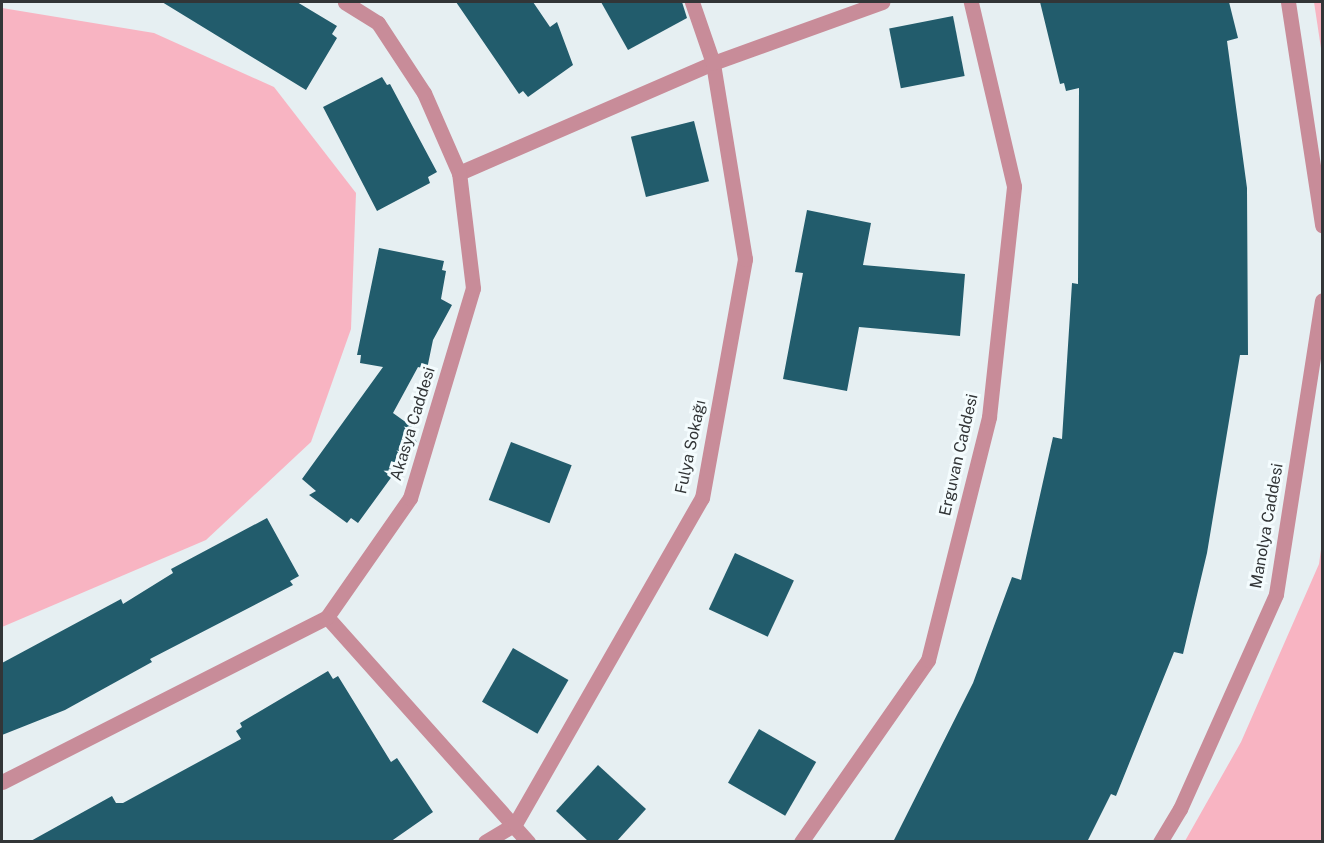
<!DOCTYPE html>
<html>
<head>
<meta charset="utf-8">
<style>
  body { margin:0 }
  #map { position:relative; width:1324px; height:843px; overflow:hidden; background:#e6eff2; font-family:"Public Sans",sans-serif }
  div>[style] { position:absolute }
  .green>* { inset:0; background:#f8b4c2 }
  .building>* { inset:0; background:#225c6c; transform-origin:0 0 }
  .minor>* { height:15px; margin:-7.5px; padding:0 7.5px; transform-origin:7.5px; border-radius:7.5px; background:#c88c99 }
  span { translate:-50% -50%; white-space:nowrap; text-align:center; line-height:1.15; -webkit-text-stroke:6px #f4fcfe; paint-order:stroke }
  .street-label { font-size:16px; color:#323537 }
  .frame { position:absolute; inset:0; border:3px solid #323537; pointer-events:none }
</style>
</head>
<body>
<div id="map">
  <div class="green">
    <i style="clip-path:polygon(1314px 2px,1322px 2px,1322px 55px)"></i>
    <i style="clip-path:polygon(2px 8px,154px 33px,274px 87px,356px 193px,351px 329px,311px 442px,206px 540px,2px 627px)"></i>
    <i style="clip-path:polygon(1322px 542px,1322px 841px,1185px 841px,1241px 742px,1319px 564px)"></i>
  </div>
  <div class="building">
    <i style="clip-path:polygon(162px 2px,297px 2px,337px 26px,332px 34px,337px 38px,306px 90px)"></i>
    <i style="clip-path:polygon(456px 2px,533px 2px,550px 27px,557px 22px,573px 65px,528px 97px,523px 91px,519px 94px)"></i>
    <i style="clip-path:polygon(601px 2px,682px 2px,687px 18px,628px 50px)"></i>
    <i style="clip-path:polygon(1040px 2px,1229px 2px,1238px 38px,1227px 41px,1247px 188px,1248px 355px,1240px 355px,1207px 553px,1183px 654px,1174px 652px,1116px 796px,1111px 794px,1087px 842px,893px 842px,973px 683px,1012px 577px,1021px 580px,1053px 437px,1062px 439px,1072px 283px,1078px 284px,1079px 88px,1066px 91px,1064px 83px,1060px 84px)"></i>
    <i style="left:953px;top:16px;width:61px;height:65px;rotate:79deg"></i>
    <i style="clip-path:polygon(382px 77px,387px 85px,390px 84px,437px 172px,428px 177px,430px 183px,377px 211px,323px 107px)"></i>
    <i style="left:694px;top:121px;width:62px;height:65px;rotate:76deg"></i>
    <i style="clip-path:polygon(807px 210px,871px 223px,863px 265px,965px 274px,960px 336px,859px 327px,847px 391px,783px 379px,803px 273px,795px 272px)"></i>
    <i style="clip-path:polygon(379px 248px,444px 261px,442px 270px,446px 271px,441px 299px,452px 305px,433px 340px,427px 369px,418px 367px,393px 413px,418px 431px,414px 438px,417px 442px,358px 523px,351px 518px,347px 523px,309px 495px,316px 491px,302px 479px,383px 367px,360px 363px,361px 355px,357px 355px)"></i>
    <i style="left:511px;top:442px;width:65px;height:62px;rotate:21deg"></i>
    <i style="clip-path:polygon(267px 518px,299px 576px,290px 581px,293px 585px,150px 659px,152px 662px,65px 710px,2px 735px,2px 663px,121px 599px,123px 604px,173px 573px,171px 569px)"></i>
    <i style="left:735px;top:553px;width:65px;height:62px;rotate:25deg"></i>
    <i style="left:513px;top:648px;width:64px;height:62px;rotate:30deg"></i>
    <i style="clip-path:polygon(328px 671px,333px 679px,338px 676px,391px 762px,397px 758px,433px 812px,390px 842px,29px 842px,112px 796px,116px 803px,123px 803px,241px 739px,236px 731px,242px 727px,240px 723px)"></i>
    <i style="left:759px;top:729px;width:66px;height:62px;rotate:30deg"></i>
    <i style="clip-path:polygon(598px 765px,646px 809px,616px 842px,589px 842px,556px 811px)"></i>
  </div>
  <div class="minor">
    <i style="left:1288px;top:2px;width:226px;rotate:81.3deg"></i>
    <i style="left:459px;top:173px;width:277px;rotate:-23.4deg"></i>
    <i style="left:713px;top:63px;width:180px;rotate:-19.8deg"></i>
    <i style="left:327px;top:617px;width:302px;rotate:48.2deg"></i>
    <i style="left:2px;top:782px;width:364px;rotate:-26.9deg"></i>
    <i style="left:327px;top:617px;width:145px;rotate:-55.1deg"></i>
    <i style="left:410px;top:498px;width:219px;rotate:-73.3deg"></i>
    <i style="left:473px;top:288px;width:116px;rotate:-96.9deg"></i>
    <i style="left:459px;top:173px;width:87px;rotate:-113.6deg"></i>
    <i style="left:424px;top:93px;width:84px;rotate:-123.3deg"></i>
    <i style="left:378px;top:23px;width:39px;rotate:-148deg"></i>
    <i style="left:485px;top:842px;width:35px;rotate:-31deg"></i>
    <i style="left:515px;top:824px;width:376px;rotate:-60.2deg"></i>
    <i style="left:702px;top:498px;width:243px;rotate:-79.8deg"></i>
    <i style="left:745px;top:259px;width:199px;rotate:-99.3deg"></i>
    <i style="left:713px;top:63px;width:65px;rotate:-109deg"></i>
    <i style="left:801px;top:842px;width:222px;rotate:-55.1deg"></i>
    <i style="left:928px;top:660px;width:251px;rotate:-75.9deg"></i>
    <i style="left:989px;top:417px;width:232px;rotate:-83.8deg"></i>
    <i style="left:1014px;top:186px;width:189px;rotate:-103.2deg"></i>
    <i style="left:1160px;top:842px;width:39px;rotate:-59deg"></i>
    <i style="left:1180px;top:809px;width:235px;rotate:-65.9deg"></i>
    <i style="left:1276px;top:594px;width:297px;rotate:-81.1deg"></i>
  </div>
  <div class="street-label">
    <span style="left:413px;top:424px;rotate:-73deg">Akasya Caddesi</span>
    <span style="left:691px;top:447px;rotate:-78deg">Fulya Sokağı</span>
    <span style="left:959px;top:455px;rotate:-77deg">Erguvan Caddesi</span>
    <span style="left:1267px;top:526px;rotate:-80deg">Manolya Caddesi</span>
  </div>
  <div class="frame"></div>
</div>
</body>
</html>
